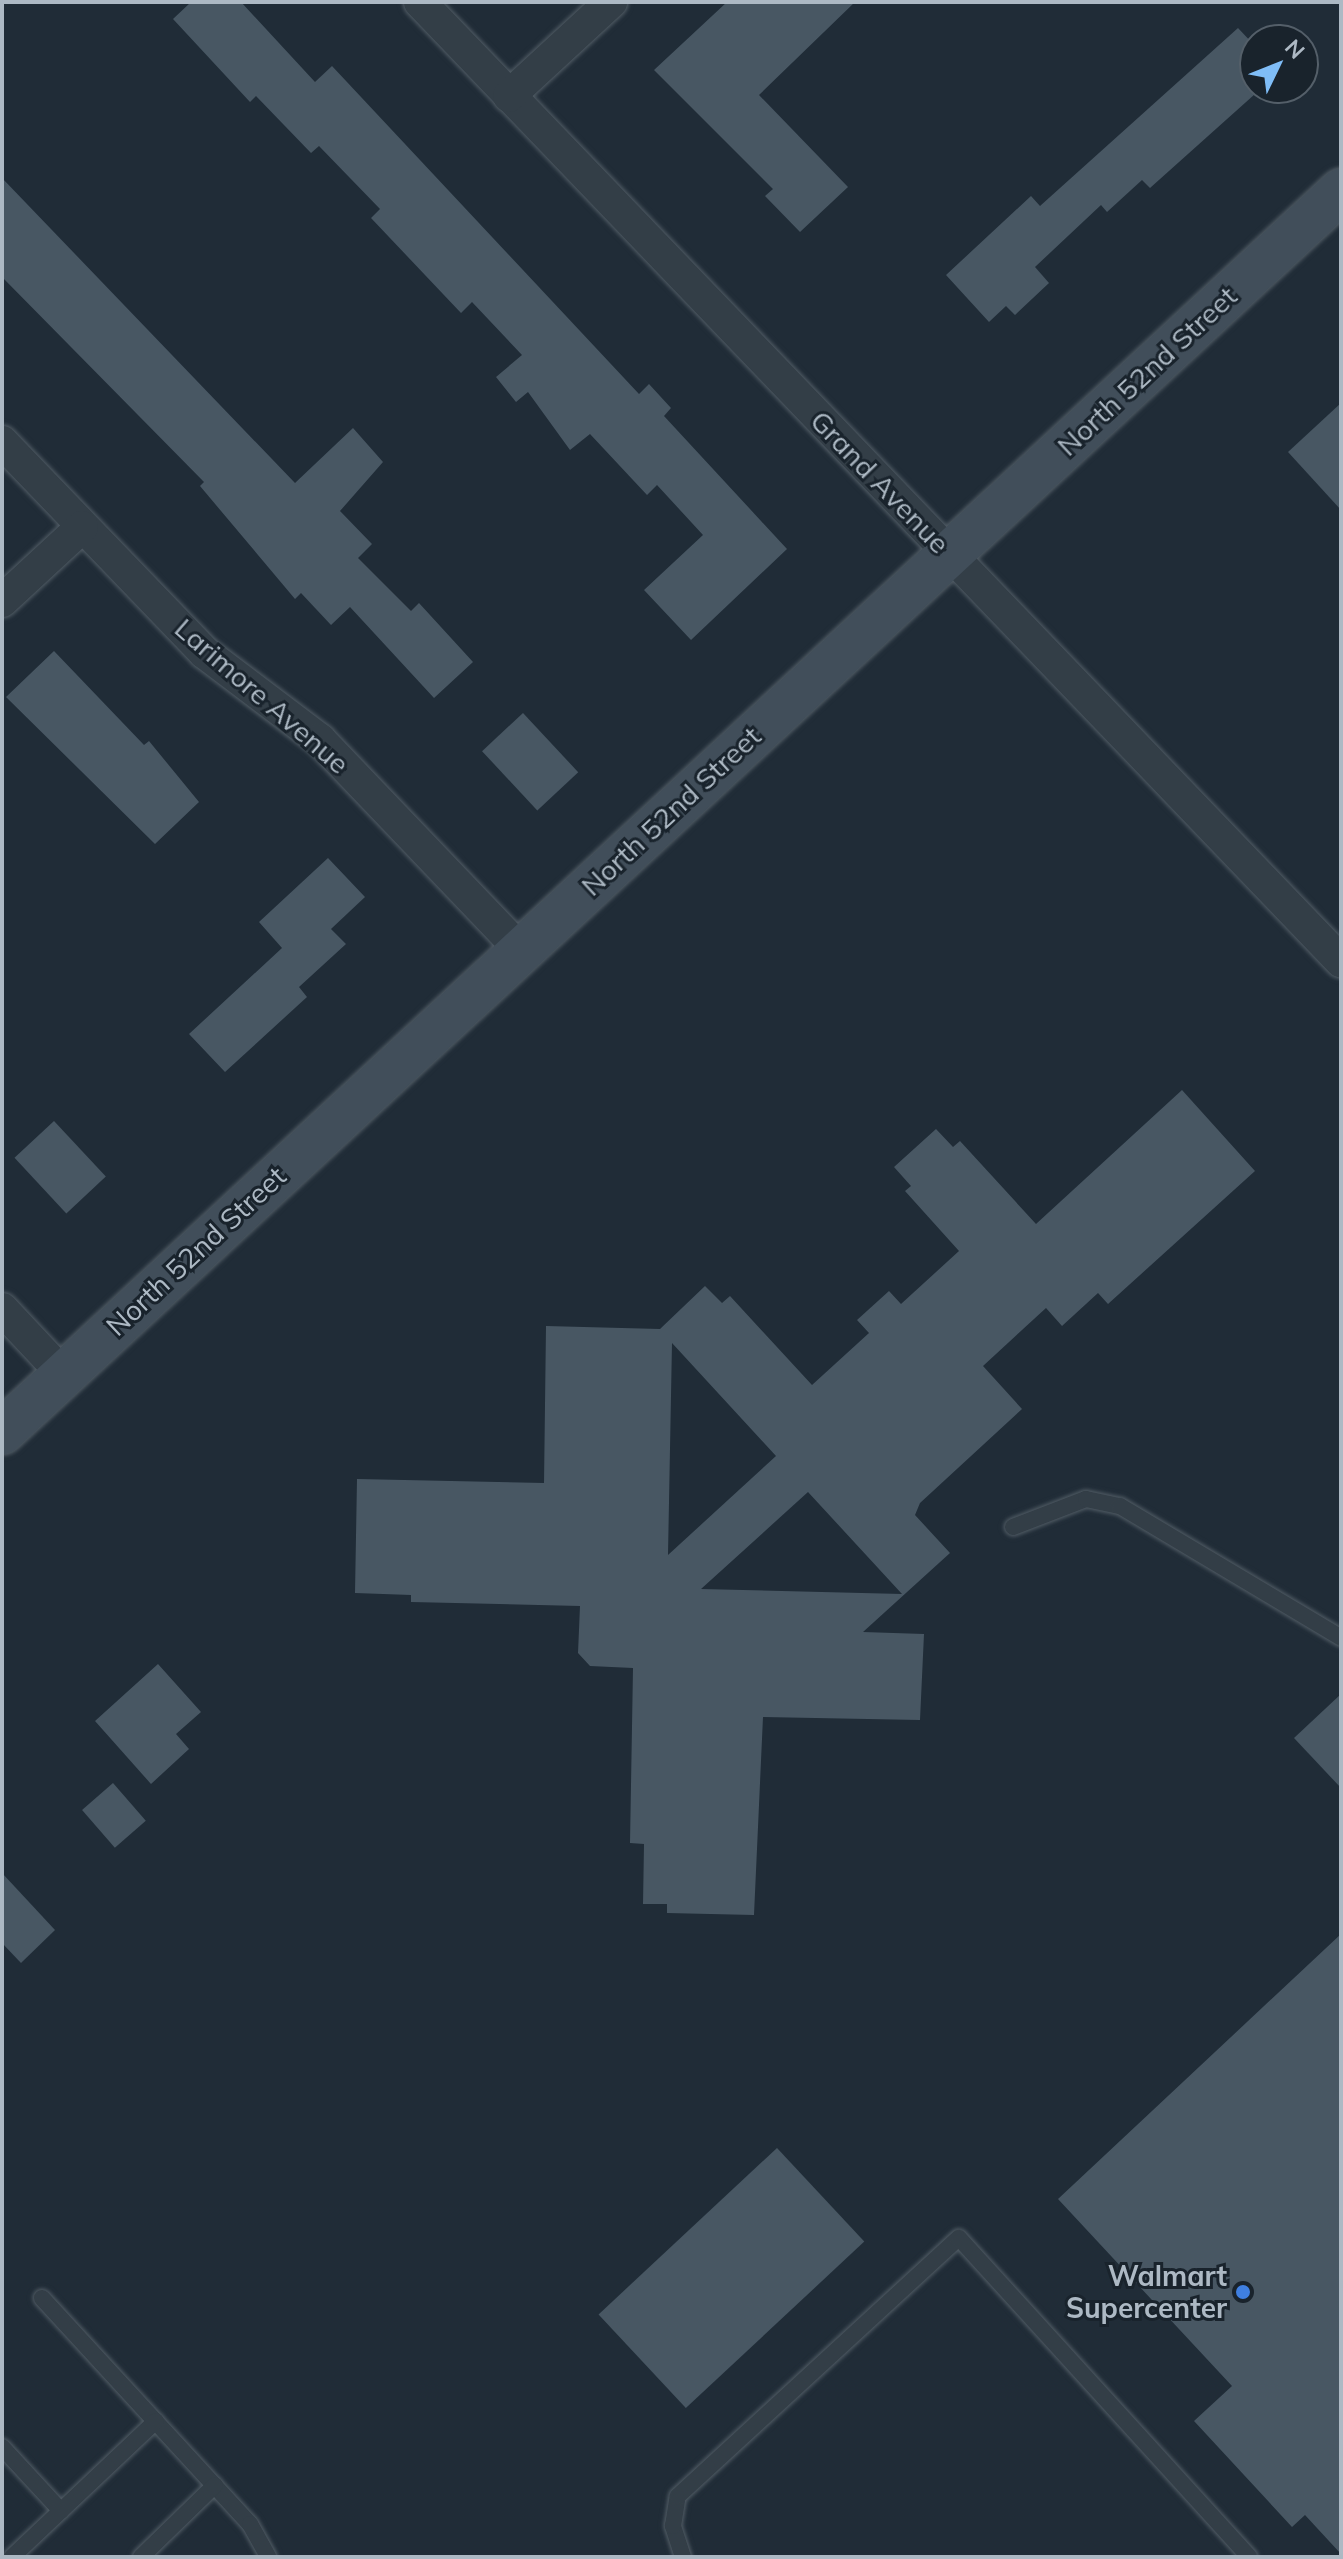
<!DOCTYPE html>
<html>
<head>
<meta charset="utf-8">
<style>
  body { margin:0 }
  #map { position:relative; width:1343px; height:2559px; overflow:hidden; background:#202c37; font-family:Mulish,sans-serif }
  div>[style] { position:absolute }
  .building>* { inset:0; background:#485763; transform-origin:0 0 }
  .roads { filter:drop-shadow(0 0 2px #515c65) drop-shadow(0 0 2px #515c65) }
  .lane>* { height:16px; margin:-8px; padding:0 8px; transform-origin:8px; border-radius:8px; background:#333e47 }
  .street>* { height:32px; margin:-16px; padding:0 16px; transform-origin:16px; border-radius:16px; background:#333e47 }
  .secondary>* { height:44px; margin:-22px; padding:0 22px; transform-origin:22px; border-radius:22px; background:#414e5a }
  .dots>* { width:22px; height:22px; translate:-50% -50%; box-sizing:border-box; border:4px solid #19232c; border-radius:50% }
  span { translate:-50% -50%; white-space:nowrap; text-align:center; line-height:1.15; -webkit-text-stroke:6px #19232c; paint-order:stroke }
  .street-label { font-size:28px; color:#adb9c4 }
  .poi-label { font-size:28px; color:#adb9c4; font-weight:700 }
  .right { translate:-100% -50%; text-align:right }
  .frame { position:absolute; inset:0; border:4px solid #adb9c4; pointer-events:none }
  .north { position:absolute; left:1239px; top:24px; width:80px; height:80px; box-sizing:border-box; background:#19232c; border:2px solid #545f69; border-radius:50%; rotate:47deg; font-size:22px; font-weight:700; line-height:32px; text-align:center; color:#adb9c4 }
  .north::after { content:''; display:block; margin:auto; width:28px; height:36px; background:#7fbdf7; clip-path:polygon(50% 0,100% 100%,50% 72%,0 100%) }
</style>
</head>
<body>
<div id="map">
  <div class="building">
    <i style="clip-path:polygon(191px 2px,241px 2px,315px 82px,332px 66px,639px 394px,649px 384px,671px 408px,664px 416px,787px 549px,691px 640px,644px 590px,703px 535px,657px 485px,647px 495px,590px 434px,570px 450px,528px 392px,516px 402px,496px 377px,522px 355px,472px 302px,461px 313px,371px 218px,380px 209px,319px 146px,311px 153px,256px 96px,250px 102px,173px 19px)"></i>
    <i style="clip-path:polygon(727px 2px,855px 2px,759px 95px,848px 187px,800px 232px,765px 196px,773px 189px,654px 70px)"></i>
    <i style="clip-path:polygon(1238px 28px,1255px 46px,1255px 94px,1150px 188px,1142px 180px,1107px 212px,1101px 205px,1035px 267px,1049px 283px,1015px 315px,1006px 306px,989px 322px,946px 275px,1031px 196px,1040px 206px)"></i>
    <i style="clip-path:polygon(2px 178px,295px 483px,353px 428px,383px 462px,340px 511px,372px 544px,358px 558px,411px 611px,419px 603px,473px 662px,434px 698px,350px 607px,331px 625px,301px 593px,295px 599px,200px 486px,204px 482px,2px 277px)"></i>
    <i style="clip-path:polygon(1341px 403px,1341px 510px,1288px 452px)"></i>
    <i style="clip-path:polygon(54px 651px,144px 745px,149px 741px,199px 802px,155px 844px,6px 697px)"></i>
    <i style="left:523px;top:713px;width:81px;height:56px;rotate:47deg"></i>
    <i style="clip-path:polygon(328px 858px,365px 897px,331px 929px,346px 944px,299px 987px,307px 997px,225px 1072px,189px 1034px,282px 948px,259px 922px)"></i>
    <i style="clip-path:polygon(evenodd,1182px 1090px,1255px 1171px,1108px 1304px,1098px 1293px,1062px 1326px,1046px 1308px,983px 1366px,1022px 1409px,920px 1503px,915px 1515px,950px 1553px,863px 1632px,924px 1634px,920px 1720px,763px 1717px,754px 1915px,667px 1913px,667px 1904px,643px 1904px,644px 1844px,630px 1843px,633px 1668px,590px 1666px,578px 1653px,580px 1606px,411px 1602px,411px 1595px,355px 1593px,357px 1479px,544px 1483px,546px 1326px,660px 1329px,705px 1286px,722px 1303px,730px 1296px,812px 1385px,869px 1333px,857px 1320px,889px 1291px,901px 1304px,959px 1251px,905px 1191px,911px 1186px,894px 1167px,936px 1129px,953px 1147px,960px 1141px,1036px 1224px,1182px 1090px,672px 1343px,776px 1456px,668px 1555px,672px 1343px,1182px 1090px,808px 1492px,902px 1594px,701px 1589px,808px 1492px)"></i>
    <i style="left:54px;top:1121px;width:76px;height:54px;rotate:47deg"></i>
    <i style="clip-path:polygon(158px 1664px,201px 1712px,176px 1734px,189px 1749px,151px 1784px,95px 1721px)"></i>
    <i style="clip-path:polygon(1341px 1694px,1341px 1788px,1294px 1738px)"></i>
    <i style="left:113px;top:1783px;width:50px;height:41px;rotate:49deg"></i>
    <i style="clip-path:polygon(2px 1873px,55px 1930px,21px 1963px,2px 1943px)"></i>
    <i style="clip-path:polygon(1341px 1934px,1341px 2554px,1305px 2515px,1292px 2527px,1194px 2421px,1232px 2386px,1058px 2199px)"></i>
    <i style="left:777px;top:2148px;width:128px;height:244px;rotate:47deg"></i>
  </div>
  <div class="roads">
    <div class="lane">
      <i style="left:1013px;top:1527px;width:78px;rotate:-21deg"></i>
      <i style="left:1086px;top:1499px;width:35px;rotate:12deg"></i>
      <i style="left:1120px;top:1506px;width:257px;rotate:30.8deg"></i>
      <i style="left:42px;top:2298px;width:307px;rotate:47.4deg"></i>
      <i style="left:250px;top:2524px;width:38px;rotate:61deg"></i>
      <i style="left:2px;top:2447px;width:87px;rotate:47.3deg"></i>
      <i style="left:12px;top:2557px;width:198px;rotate:-43.4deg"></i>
      <i style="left:141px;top:2557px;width:103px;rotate:-44.2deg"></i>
      <i style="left:683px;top:2557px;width:33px;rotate:-108deg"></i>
      <i style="left:673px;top:2526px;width:30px;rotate:-81deg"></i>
      <i style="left:678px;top:2496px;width:381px;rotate:-42.6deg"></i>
      <i style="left:959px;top:2238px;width:431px;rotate:47.7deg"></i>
    </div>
    <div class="street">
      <i style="left:420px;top:2px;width:1330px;rotate:46.16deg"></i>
      <i style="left:509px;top:96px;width:139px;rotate:-42.7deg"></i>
      <i style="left:2px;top:442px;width:293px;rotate:46.1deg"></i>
      <i style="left:205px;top:653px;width:144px;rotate:37.1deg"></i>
      <i style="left:320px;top:740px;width:291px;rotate:46.3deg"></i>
      <i style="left:2px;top:601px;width:109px;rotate:-42.8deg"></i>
      <i style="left:2px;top:1309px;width:89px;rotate:46.8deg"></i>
    </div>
    <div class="secondary">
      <i style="left:2px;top:1432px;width:1826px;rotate:-42.82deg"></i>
    </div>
  </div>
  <div class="dots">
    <i style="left:1243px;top:2292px;background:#3f7fe0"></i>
  </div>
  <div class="street-label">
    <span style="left:1147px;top:371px;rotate:-43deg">North 52nd Street</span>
    <span style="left:880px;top:482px;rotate:46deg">Grand Avenue</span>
    <span style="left:262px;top:696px;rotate:41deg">Larimore Avenue</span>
    <span style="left:671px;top:811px;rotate:-43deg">North 52nd Street</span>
    <span style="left:196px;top:1251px;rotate:-43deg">North 52nd Street</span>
  </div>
  <div class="poi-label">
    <span class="right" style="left:1227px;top:2292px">Walmart<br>Supercenter</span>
  </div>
  <div class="frame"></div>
  <div class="north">N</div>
</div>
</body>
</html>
